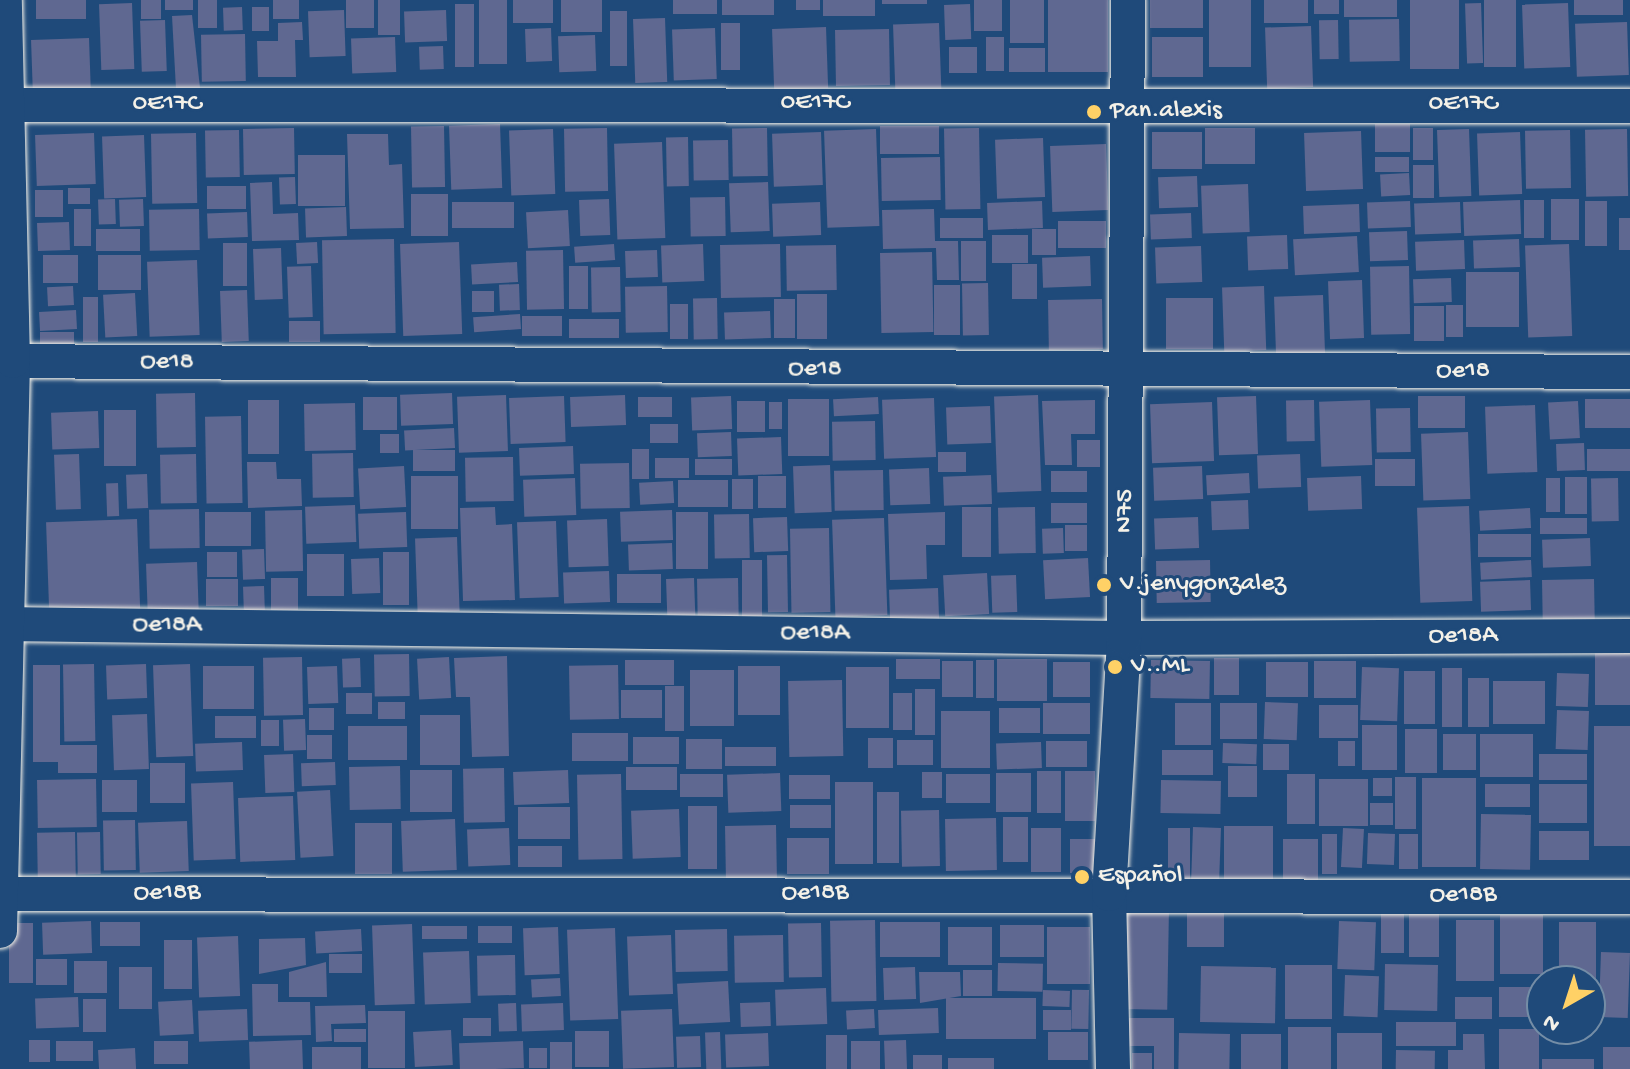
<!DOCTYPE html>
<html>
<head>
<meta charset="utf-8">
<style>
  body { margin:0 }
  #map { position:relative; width:1630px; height:1069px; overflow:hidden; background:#1f4a7a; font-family:"Gochi Hand",sans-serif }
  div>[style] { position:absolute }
  .building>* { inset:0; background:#5f6891; transform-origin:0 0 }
  .roads { filter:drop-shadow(0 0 2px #f4f1e8) drop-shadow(0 0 2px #f4f1e8) }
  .street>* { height:34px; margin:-17px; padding:0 17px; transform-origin:17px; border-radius:17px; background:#1f4a7a }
  .dots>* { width:22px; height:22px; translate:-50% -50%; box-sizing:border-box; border:4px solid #1f4a7a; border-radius:50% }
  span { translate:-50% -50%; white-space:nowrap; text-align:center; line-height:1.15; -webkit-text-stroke:6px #1f4a7a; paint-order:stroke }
  .street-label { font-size:26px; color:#f4f1e8 }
  .poi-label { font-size:26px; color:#f4f1e8 }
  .left { translate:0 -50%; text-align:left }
  .north { position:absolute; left:1526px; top:965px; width:80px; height:80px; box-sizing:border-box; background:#1f4a7a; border:2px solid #748da6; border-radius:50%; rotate:219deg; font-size:22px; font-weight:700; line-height:32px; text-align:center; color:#f4f1e8 }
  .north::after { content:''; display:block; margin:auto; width:28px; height:36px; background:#ffd166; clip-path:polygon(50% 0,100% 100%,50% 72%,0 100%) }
</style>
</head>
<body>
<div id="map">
  <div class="building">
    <i style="left:36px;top:0;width:50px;height:19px"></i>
    <i style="left:141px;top:0;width:20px;height:19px"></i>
    <i style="left:165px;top:0;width:28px;height:10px"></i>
    <i style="left:198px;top:0;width:19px;height:28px"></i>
    <i style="left:273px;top:0;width:26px;height:19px"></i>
    <i style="left:346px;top:0;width:28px;height:28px"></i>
    <i style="left:378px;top:0;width:22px;height:35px"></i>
    <i style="left:479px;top:0;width:28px;height:64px"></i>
    <i style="left:513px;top:0;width:40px;height:23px"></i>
    <i style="left:561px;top:0;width:41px;height:32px"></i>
    <i style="left:673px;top:0;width:44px;height:14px"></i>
    <i style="left:722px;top:0;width:52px;height:15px"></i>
    <i style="left:796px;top:0;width:24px;height:10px"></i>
    <i style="left:823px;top:0;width:52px;height:16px"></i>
    <i style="left:882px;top:0;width:45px;height:4px"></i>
    <i style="left:974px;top:0;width:28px;height:31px"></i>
    <i style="left:1010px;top:0;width:34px;height:43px"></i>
    <i style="left:1048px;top:0;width:60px;height:72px"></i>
    <i style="left:1150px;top:0;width:53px;height:28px"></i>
    <i style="left:1209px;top:0;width:42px;height:67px"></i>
    <i style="left:1264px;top:0;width:44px;height:23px"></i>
    <i style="left:1314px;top:0;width:25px;height:14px"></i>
    <i style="left:1344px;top:0;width:53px;height:17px"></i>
    <i style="left:1410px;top:0;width:49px;height:69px"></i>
    <i style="left:1484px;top:0;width:32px;height:67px"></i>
    <i style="left:1574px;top:0;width:49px;height:15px"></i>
    <i style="left:132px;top:3px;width:66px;height:33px;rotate:88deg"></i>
    <i style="left:1481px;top:3px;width:60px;height:16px;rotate:88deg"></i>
    <i style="left:1568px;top:3px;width:64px;height:46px;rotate:88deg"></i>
    <i style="left:455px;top:4px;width:19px;height:63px"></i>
    <i style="left:970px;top:4px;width:35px;height:26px;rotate:88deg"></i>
    <i style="left:242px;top:7px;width:23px;height:19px;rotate:88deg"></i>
    <i style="left:269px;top:7px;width:24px;height:17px;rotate:90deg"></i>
    <i style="left:344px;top:10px;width:46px;height:36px;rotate:88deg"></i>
    <i style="left:446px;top:10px;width:31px;height:42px;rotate:88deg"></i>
    <i style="left:610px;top:11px;width:17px;height:55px"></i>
    <i style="clip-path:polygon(192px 15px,200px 88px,176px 89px,172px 16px)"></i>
    <i style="left:665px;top:18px;width:64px;height:32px;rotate:88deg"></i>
    <i style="left:1399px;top:19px;width:42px;height:50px;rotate:89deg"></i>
    <i style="left:165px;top:20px;width:51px;height:25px;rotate:88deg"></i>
    <i style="left:1338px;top:20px;width:39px;height:19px;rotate:89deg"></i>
    <i style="clip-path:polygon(302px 22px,303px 40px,295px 40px,296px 77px,258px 77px,257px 41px,278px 41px,278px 23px)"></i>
    <i style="left:1627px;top:22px;width:53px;height:52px;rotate:88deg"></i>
    <i style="left:721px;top:23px;width:19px;height:47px"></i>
    <i style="left:939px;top:23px;width:69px;height:46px;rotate:88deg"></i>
    <i style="left:1311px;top:26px;width:61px;height:46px;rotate:88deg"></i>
    <i style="left:826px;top:27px;width:61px;height:54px;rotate:88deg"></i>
    <i style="left:551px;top:28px;width:33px;height:26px;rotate:88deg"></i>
    <i style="left:715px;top:28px;width:51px;height:43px;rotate:88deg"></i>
    <i style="left:889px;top:29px;width:56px;height:54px;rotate:89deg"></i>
    <i style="left:245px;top:34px;width:47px;height:44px;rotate:89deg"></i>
    <i style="left:595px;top:35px;width:36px;height:37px;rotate:88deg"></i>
    <i style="left:395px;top:37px;width:35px;height:44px;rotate:88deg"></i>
    <i style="left:986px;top:37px;width:18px;height:34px"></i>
    <i style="left:1203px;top:37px;width:40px;height:51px;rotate:90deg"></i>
    <i style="left:89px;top:38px;width:51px;height:58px;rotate:88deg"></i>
    <i style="left:443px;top:46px;width:23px;height:24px;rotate:88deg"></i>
    <i style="left:977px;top:47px;width:26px;height:28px;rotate:90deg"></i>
    <i style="left:1009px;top:48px;width:36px;height:24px"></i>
    <i style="left:500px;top:124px;width:64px;height:51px;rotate:88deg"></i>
    <i style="left:1410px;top:124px;width:28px;height:35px;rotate:90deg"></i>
    <i style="left:444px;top:126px;width:61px;height:33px;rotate:89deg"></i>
    <i style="left:939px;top:126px;width:28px;height:59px;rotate:90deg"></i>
    <i style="left:294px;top:128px;width:46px;height:51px;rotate:89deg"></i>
    <i style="left:607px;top:128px;width:63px;height:43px;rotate:89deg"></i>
    <i style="left:767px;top:128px;width:48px;height:35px;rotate:89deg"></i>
    <i style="left:979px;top:128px;width:81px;height:35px;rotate:89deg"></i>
    <i style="left:1255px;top:128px;width:36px;height:50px;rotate:90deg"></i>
    <i style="left:1413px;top:128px;width:20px;height:32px"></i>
    <i style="left:553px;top:129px;width:65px;height:44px;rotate:88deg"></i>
    <i style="left:876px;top:129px;width:97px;height:52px;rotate:88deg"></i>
    <i style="left:1469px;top:129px;width:67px;height:32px;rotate:88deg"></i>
    <i style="left:1627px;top:129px;width:67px;height:42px;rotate:89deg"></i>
    <i style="left:239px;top:130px;width:47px;height:34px;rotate:89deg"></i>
    <i style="left:1570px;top:130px;width:58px;height:45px;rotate:89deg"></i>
    <i style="left:1361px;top:131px;width:58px;height:57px;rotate:88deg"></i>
    <i style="left:821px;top:132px;width:53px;height:49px;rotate:88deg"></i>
    <i style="left:1202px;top:132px;width:37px;height:50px;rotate:90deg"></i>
    <i style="left:1520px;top:132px;width:62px;height:43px;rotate:88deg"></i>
    <i style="left:94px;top:133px;width:51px;height:59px;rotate:88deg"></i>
    <i style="left:196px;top:133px;width:70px;height:45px;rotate:89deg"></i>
    <i style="clip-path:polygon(347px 134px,388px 134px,389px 165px,402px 164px,404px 228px,350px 229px)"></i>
    <i style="left:144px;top:135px;width:62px;height:42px;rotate:88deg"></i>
    <i style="left:688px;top:137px;width:49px;height:22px;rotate:89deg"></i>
    <i style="left:1043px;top:138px;width:59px;height:48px;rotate:88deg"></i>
    <i style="left:728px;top:140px;width:40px;height:35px;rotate:89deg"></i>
    <i style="left:662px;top:142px;width:96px;height:48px;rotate:88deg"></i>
    <i style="left:1106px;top:144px;width:66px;height:56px;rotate:88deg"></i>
    <i style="left:298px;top:155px;width:47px;height:51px"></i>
    <i style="left:940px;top:157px;width:43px;height:59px;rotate:89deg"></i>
    <i style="left:1409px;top:157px;width:15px;height:34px;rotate:90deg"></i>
    <i style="left:1413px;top:165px;width:21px;height:33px"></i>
    <i style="left:1409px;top:173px;width:22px;height:29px;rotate:87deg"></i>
    <i style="left:1197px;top:176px;width:31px;height:39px;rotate:88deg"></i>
    <i style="left:295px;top:177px;width:27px;height:16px;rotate:88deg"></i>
    <i style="clip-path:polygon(272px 182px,273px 214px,298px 213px,299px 240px,252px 241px,250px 183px)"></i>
    <i style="left:768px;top:182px;width:49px;height:39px;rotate:88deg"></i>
    <i style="left:1248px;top:184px;width:48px;height:47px;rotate:88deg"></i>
    <i style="left:207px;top:186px;width:39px;height:23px"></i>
    <i style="left:68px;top:188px;width:22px;height:16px"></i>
    <i style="left:35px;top:190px;width:28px;height:27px"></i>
    <i style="left:448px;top:194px;width:42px;height:37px;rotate:90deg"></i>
    <i style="left:725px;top:197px;width:39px;height:35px;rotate:89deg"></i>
    <i style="left:115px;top:199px;width:25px;height:17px;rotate:88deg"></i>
    <i style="left:143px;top:199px;width:27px;height:24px;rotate:88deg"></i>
    <i style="left:609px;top:199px;width:36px;height:30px;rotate:88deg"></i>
    <i style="left:1551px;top:199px;width:28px;height:41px"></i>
    <i style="left:1520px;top:200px;width:34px;height:57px;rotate:88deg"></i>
    <i style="left:1524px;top:200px;width:20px;height:38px"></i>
    <i style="left:1042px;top:201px;width:27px;height:55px;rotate:88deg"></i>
    <i style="left:1410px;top:201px;width:26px;height:43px;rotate:88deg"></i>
    <i style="left:1585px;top:201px;width:22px;height:45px"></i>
    <i style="left:514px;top:202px;width:26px;height:62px;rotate:90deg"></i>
    <i style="left:820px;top:202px;width:33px;height:48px;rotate:88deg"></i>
    <i style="left:1460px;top:202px;width:31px;height:46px;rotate:88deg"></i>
    <i style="left:1359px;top:204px;width:28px;height:56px;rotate:88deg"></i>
    <i style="left:346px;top:207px;width:29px;height:41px;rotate:88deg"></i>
    <i style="left:74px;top:209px;width:17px;height:37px"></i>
    <i style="left:199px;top:209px;width:41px;height:50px;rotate:89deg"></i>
    <i style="clip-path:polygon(934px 209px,935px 241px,958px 241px,959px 280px,937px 280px,936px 248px,883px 249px,882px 210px)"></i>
    <i style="left:568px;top:210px;width:36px;height:42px;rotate:87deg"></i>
    <i style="left:247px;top:212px;width:25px;height:40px;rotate:88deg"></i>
    <i style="left:1191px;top:213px;width:25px;height:41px;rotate:88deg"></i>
    <i style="left:940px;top:218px;width:43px;height:20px"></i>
    <i style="left:1619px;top:218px;width:11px;height:32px"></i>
    <i style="left:1106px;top:221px;width:27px;height:48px;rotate:90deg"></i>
    <i style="left:69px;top:222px;width:28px;height:32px;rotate:88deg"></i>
    <i style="left:96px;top:229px;width:44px;height:22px"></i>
    <i style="left:1032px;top:229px;width:24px;height:26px"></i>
    <i style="left:1407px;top:231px;width:29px;height:38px;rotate:88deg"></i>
    <i style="left:992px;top:235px;width:36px;height:28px"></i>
    <i style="left:1287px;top:235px;width:34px;height:40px;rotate:88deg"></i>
    <i style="left:1357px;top:236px;width:36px;height:64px;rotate:87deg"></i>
    <i style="left:394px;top:239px;width:94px;height:72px;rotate:89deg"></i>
    <i style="left:1519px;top:239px;width:28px;height:46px;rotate:88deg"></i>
    <i style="left:1464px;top:240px;width:29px;height:49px;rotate:88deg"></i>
    <i style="left:961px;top:241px;width:25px;height:40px"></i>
    <i style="left:317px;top:242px;width:21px;height:21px;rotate:87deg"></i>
    <i style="left:459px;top:242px;width:92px;height:59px;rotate:88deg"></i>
    <i style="left:223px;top:243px;width:24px;height:43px"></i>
    <i style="left:614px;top:244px;width:16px;height:40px;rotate:86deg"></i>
    <i style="left:703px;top:244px;width:37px;height:42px;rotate:88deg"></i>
    <i style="left:780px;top:244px;width:53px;height:60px;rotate:89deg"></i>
    <i style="left:1569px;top:244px;width:92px;height:44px;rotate:88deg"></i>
    <i style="left:836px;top:245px;width:45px;height:50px;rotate:89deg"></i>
    <i style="left:1201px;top:246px;width:36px;height:46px;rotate:88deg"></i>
    <i style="left:281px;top:248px;width:51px;height:28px;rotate:88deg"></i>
    <i style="left:563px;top:250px;width:59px;height:37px;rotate:89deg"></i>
    <i style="left:657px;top:250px;width:27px;height:32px;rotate:88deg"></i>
    <i style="left:932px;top:252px;width:80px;height:52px;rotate:89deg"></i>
    <i style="left:78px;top:255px;width:28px;height:35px;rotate:90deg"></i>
    <i style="left:98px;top:255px;width:43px;height:35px"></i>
    <i style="left:1090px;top:256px;width:30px;height:48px;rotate:88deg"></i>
    <i style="left:197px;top:260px;width:75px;height:50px;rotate:88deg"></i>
    <i style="left:517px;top:262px;width:20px;height:46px;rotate:87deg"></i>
    <i style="left:1012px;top:264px;width:25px;height:35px"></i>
    <i style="left:311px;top:266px;width:51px;height:24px;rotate:88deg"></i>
    <i style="left:569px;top:266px;width:19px;height:43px"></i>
    <i style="left:1409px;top:266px;width:68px;height:39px;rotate:89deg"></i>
    <i style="left:620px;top:267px;width:45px;height:29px;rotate:89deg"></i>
    <i style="left:1466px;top:272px;width:53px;height:55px"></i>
    <i style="left:1451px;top:278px;width:24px;height:38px;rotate:88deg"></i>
    <i style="left:1362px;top:280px;width:58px;height:34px;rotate:88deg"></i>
    <i style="left:988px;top:283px;width:52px;height:26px;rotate:89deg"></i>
    <i style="left:519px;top:284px;width:26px;height:20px;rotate:88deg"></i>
    <i style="left:934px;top:285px;width:26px;height:50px"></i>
    <i style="left:73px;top:286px;width:19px;height:26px;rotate:87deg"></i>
    <i style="left:667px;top:286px;width:46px;height:42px;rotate:89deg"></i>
    <i style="left:1264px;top:286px;width:64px;height:42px;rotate:88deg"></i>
    <i style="left:247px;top:290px;width:51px;height:27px;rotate:88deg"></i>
    <i style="left:472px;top:291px;width:22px;height:21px"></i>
    <i style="left:135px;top:293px;width:43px;height:32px;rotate:87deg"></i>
    <i style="left:797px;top:294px;width:30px;height:45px"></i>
    <i style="left:1323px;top:295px;width:59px;height:49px;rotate:88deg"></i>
    <i style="left:83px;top:297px;width:15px;height:45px"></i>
    <i style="left:717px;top:298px;width:41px;height:24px;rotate:89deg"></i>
    <i style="left:1166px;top:298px;width:47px;height:51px"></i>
    <i style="left:795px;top:299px;width:39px;height:21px;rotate:90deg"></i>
    <i style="left:1102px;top:299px;width:50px;height:54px;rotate:89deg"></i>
    <i style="left:670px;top:304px;width:18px;height:35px"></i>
    <i style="left:1446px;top:305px;width:17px;height:32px"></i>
    <i style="left:1444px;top:306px;width:35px;height:30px;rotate:90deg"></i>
    <i style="left:76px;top:310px;width:19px;height:37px;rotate:87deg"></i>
    <i style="left:770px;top:311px;width:27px;height:46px;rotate:88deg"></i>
    <i style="left:520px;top:314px;width:15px;height:47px;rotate:86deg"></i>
    <i style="left:562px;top:316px;width:20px;height:40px;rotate:90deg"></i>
    <i style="left:619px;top:319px;width:19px;height:50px;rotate:90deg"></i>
    <i style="left:320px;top:321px;width:21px;height:31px;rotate:90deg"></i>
    <i style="left:74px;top:332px;width:17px;height:34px;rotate:90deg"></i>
    <i style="left:195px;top:393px;width:54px;height:39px;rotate:89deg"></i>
    <i style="left:452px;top:393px;width:31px;height:52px;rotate:88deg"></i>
    <i style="left:506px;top:395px;width:56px;height:49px;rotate:88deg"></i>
    <i style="left:625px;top:395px;width:30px;height:55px;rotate:88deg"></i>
    <i style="left:1038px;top:395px;width:96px;height:44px;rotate:88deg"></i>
    <i style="left:564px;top:396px;width:46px;height:55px;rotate:88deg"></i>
    <i style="left:731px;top:396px;width:33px;height:40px;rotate:88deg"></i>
    <i style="left:1256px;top:396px;width:58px;height:39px;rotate:88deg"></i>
    <i style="left:1465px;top:396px;width:32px;height:47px;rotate:90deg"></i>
    <i style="left:363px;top:397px;width:34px;height:33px"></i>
    <i style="left:638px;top:397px;width:34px;height:20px"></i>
    <i style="left:878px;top:397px;width:17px;height:45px;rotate:87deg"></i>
    <i style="left:934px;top:398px;width:59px;height:52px;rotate:88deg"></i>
    <i style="left:788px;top:399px;width:41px;height:57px"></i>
    <i style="left:1585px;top:399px;width:45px;height:29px"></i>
    <i style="left:248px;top:400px;width:31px;height:54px"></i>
    <i style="clip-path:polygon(1095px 400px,1095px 434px,1071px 434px,1072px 465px,1045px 465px,1042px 401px)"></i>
    <i style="left:1314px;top:400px;width:41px;height:28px;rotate:89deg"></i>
    <i style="left:1370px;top:400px;width:65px;height:51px;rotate:88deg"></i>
    <i style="left:737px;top:401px;width:28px;height:31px"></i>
    <i style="left:1578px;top:401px;width:37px;height:30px;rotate:87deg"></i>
    <i style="left:769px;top:402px;width:13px;height:27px"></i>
    <i style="left:1212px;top:402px;width:59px;height:62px;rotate:88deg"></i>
    <i style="left:355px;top:403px;width:47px;height:51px;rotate:89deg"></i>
    <i style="left:1535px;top:405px;width:67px;height:50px;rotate:88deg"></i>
    <i style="left:990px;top:406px;width:37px;height:44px;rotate:88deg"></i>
    <i style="left:1410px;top:408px;width:44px;height:34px;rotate:89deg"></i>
    <i style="left:104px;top:410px;width:32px;height:56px"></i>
    <i style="left:98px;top:411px;width:37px;height:47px;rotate:88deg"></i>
    <i style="left:241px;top:416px;width:87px;height:36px;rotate:89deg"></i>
    <i style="left:875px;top:421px;width:39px;height:43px;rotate:89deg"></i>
    <i style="left:650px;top:424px;width:28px;height:19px"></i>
    <i style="left:454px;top:428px;width:20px;height:50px;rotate:87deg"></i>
    <i style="left:731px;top:432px;width:24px;height:34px;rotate:88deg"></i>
    <i style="left:1468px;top:432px;width:67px;height:47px;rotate:88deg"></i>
    <i style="left:380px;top:434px;width:19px;height:19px"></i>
    <i style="left:781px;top:437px;width:37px;height:44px;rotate:88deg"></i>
    <i style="left:1077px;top:440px;width:23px;height:27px"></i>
    <i style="left:1584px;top:443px;width:27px;height:28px;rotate:88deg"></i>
    <i style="left:573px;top:446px;width:28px;height:54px;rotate:88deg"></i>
    <i style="left:632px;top:449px;width:17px;height:30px"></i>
    <i style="left:1587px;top:449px;width:43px;height:22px"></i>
    <i style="left:455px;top:450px;width:21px;height:42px;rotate:90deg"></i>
    <i style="left:938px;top:452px;width:28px;height:20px"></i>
    <i style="left:353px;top:453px;width:44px;height:41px;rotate:89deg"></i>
    <i style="left:79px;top:454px;width:55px;height:25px;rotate:88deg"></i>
    <i style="left:196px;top:454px;width:49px;height:36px;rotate:89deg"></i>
    <i style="left:1300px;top:454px;width:33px;height:43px;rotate:88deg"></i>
    <i style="left:513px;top:457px;width:44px;height:48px;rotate:89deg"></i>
    <i style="left:689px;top:458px;width:20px;height:34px;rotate:90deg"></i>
    <i style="left:695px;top:459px;width:37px;height:16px"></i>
    <i style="left:1415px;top:459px;width:27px;height:40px;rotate:90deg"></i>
    <i style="clip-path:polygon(247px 462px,276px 462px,277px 479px,301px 479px,302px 506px,248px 508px)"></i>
    <i style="left:629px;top:463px;width:45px;height:49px;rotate:89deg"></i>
    <i style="left:830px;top:465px;width:47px;height:37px;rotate:88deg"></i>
    <i style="left:404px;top:466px;width:41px;height:46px;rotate:87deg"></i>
    <i style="left:1202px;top:466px;width:33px;height:49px;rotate:88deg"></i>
    <i style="left:929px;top:468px;width:36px;height:40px;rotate:88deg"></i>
    <i style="left:883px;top:470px;width:40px;height:49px;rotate:89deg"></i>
    <i style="left:1087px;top:471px;width:21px;height:36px;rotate:90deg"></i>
    <i style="left:1249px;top:473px;width:20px;height:43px;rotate:87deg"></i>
    <i style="left:147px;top:474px;width:34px;height:21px;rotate:88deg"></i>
    <i style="left:991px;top:475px;width:29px;height:48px;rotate:88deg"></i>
    <i style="left:411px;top:476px;width:47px;height:53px"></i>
    <i style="left:786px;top:476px;width:32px;height:28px;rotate:90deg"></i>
    <i style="left:1361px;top:476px;width:33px;height:54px;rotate:88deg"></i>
    <i style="left:1565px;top:477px;width:22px;height:37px"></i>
    <i style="left:575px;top:478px;width:37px;height:52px;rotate:88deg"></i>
    <i style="left:1546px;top:478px;width:14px;height:34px"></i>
    <i style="left:1618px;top:478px;width:43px;height:27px;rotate:89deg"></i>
    <i style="left:732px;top:479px;width:21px;height:30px"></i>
    <i style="left:678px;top:480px;width:50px;height:27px"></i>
    <i style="left:673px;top:481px;width:22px;height:34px;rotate:87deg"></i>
    <i style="left:118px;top:483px;width:33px;height:12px;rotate:88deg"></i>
    <i style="left:1248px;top:500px;width:29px;height:37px;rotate:88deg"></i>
    <i style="left:1051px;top:503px;width:36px;height:20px"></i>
    <i style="left:355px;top:505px;width:37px;height:50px;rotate:88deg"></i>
    <i style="left:1469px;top:506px;width:95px;height:52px;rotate:88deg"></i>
    <i style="clip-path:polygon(495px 507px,496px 525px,512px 524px,515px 600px,463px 601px,460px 508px)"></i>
    <i style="left:962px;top:507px;width:29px;height:50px"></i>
    <i style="left:1035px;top:507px;width:46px;height:37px;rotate:89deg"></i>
    <i style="left:1530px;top:508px;width:20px;height:51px;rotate:87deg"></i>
    <i style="left:199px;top:509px;width:39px;height:50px;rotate:89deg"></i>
    <i style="left:302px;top:510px;width:61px;height:37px;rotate:89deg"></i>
    <i style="left:672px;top:510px;width:30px;height:52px;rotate:88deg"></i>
    <i style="left:251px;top:512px;width:34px;height:46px;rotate:90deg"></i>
    <i style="left:406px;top:512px;width:35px;height:48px;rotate:88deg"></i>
    <i style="left:676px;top:512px;width:32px;height:57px"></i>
    <i style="clip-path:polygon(945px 512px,945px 545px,926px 545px,927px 579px,890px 580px,888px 514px)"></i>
    <i style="left:749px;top:514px;width:44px;height:35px;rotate:89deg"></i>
    <i style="left:787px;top:517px;width:34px;height:34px;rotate:88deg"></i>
    <i style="left:1198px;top:517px;width:31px;height:44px;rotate:88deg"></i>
    <i style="left:884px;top:518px;width:97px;height:52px;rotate:88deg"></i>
    <i style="left:1587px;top:518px;width:16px;height:47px;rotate:90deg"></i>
    <i style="left:137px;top:519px;width:91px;height:91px;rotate:88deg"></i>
    <i style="left:607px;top:519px;width:47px;height:40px;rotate:88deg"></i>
    <i style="left:556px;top:521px;width:76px;height:39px;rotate:88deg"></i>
    <i style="left:1065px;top:525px;width:22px;height:26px"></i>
    <i style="left:829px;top:528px;width:84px;height:39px;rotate:89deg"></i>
    <i style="left:1063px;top:528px;width:25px;height:21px;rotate:88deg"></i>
    <i style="left:1531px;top:534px;width:23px;height:53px;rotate:90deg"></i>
    <i style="left:457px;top:537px;width:74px;height:42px;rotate:88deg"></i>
    <i style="left:1590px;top:538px;width:28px;height:48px;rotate:88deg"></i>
    <i style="left:672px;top:543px;width:26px;height:44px;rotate:88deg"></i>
    <i style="left:264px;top:549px;width:30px;height:22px;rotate:88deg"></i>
    <i style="left:207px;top:552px;width:30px;height:25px"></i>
    <i style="left:383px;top:552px;width:26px;height:53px"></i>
    <i style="left:344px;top:554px;width:42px;height:37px;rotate:90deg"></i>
    <i style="left:787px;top:555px;width:57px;height:20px;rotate:89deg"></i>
    <i style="left:379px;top:558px;width:35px;height:28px;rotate:88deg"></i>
    <i style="left:1088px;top:558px;width:39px;height:45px;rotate:87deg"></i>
    <i style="left:742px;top:560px;width:20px;height:56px"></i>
    <i style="left:1210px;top:560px;width:42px;height:54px;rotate:89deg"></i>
    <i style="left:1531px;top:560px;width:17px;height:51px;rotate:87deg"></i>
    <i style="left:197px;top:562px;width:49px;height:51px;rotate:88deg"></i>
    <i style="left:609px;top:571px;width:31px;height:46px;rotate:88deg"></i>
    <i style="left:987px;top:573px;width:41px;height:44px;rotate:87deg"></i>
    <i style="left:617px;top:574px;width:44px;height:29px"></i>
    <i style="left:1016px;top:575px;width:37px;height:25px;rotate:88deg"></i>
    <i style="left:271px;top:578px;width:27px;height:32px"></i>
    <i style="left:694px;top:578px;width:38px;height:28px;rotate:88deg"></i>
    <i style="left:738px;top:578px;width:44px;height:41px;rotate:89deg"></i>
    <i style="left:206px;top:579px;width:32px;height:27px"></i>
    <i style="left:1594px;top:579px;width:43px;height:52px;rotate:89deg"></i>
    <i style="left:1530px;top:580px;width:30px;height:50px;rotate:88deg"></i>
    <i style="left:264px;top:586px;width:24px;height:21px;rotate:88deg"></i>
    <i style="left:938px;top:588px;width:31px;height:49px;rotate:88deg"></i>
    <i style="left:1595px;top:640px;width:35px;height:65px"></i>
    <i style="left:409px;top:654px;width:42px;height:35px;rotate:89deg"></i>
    <i style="clip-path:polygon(507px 656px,509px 756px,472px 757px,470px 697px,456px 697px,454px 658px)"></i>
    <i style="left:302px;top:657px;width:58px;height:39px;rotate:89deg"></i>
    <i style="left:449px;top:657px;width:41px;height:32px;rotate:87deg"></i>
    <i style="left:360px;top:658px;width:29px;height:18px;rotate:88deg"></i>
    <i style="left:1214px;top:658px;width:25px;height:37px"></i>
    <i style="left:940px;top:659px;width:20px;height:44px;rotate:90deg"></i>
    <i style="left:997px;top:659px;width:50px;height:42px"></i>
    <i style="left:625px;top:660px;width:49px;height:25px"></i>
    <i style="left:994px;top:660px;width:38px;height:18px;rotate:90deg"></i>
    <i style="left:1151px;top:660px;width:59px;height:38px;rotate:1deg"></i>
    <i style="left:942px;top:661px;width:31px;height:36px"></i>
    <i style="left:1314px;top:661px;width:42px;height:37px"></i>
    <i style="left:1053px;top:662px;width:37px;height:35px"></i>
    <i style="left:1266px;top:662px;width:42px;height:35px"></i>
    <i style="left:94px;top:664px;width:77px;height:31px;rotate:89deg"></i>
    <i style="left:146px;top:664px;width:34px;height:40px;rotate:88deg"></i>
    <i style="left:190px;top:664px;width:92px;height:37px;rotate:88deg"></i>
    <i style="left:33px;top:665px;width:27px;height:97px"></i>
    <i style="left:618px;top:665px;width:54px;height:49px;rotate:89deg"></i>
    <i style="left:203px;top:666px;width:51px;height:43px"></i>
    <i style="left:337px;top:666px;width:37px;height:30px;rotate:88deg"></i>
    <i style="left:738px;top:666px;width:42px;height:49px"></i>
    <i style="left:846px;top:667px;width:43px;height:61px"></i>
    <i style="left:1362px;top:667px;width:37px;height:53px;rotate:2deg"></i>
    <i style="left:1442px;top:668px;width:20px;height:59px"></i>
    <i style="left:690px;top:670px;width:44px;height:56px"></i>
    <i style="left:1404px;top:671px;width:31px;height:53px"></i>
    <i style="left:1557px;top:673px;width:32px;height:33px;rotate:2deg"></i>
    <i style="left:1468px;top:678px;width:21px;height:49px"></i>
    <i style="left:842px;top:680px;width:76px;height:54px;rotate:89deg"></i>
    <i style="left:1493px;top:681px;width:52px;height:43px"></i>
    <i style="left:665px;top:686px;width:19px;height:45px"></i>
    <i style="left:915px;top:689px;width:20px;height:46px"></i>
    <i style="left:621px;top:690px;width:41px;height:28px"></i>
    <i style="left:372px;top:693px;width:21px;height:26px;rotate:90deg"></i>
    <i style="left:893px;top:693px;width:19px;height:37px"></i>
    <i style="left:405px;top:702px;width:17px;height:27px;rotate:90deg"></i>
    <i style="left:1265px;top:702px;width:33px;height:37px;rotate:2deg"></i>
    <i style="left:1043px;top:703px;width:47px;height:31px"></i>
    <i style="left:1175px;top:703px;width:36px;height:42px"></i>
    <i style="left:1220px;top:703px;width:37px;height:36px"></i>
    <i style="left:1319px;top:705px;width:39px;height:33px"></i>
    <i style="left:309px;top:708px;width:25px;height:22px"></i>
    <i style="left:999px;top:708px;width:41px;height:25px"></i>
    <i style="left:1557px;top:710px;width:32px;height:39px;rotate:2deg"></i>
    <i style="left:941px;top:711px;width:49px;height:57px"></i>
    <i style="left:147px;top:714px;width:55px;height:35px;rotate:88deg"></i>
    <i style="left:420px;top:715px;width:40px;height:50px"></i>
    <i style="left:256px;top:716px;width:22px;height:41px;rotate:90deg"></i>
    <i style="left:305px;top:719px;width:31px;height:22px;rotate:88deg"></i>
    <i style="left:279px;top:720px;width:26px;height:18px;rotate:90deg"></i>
    <i style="left:1362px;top:725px;width:35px;height:45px"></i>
    <i style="left:407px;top:726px;width:34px;height:59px;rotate:90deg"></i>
    <i style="left:1594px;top:726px;width:36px;height:120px"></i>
    <i style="left:1405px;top:729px;width:32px;height:44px"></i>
    <i style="left:572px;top:733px;width:56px;height:28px"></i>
    <i style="left:1476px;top:734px;width:36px;height:33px;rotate:90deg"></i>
    <i style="left:1480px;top:734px;width:53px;height:43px"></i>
    <i style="left:332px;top:735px;width:24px;height:25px;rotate:90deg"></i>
    <i style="left:633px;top:737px;width:46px;height:27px"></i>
    <i style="left:868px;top:738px;width:25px;height:30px"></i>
    <i style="left:722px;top:739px;width:30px;height:36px;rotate:90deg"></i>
    <i style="left:897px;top:740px;width:36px;height:25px"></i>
    <i style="left:1087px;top:741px;width:26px;height:41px;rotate:90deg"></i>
    <i style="left:1338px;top:741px;width:17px;height:25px"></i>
    <i style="left:242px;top:742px;width:28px;height:47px;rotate:88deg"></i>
    <i style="left:1041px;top:742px;width:26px;height:45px;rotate:88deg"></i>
    <i style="left:1223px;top:743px;width:34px;height:20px;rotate:2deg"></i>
    <i style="left:1263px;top:744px;width:26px;height:26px"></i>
    <i style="left:97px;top:745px;width:28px;height:39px;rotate:90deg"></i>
    <i style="left:776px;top:747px;width:19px;height:51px;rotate:90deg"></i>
    <i style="left:1162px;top:750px;width:51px;height:25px"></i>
    <i style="left:293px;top:754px;width:38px;height:29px;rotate:88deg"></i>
    <i style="left:1539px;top:754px;width:48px;height:26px"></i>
    <i style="left:335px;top:762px;width:23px;height:34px;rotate:88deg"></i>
    <i style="left:150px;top:763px;width:35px;height:40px"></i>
    <i style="left:400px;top:766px;width:43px;height:51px;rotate:89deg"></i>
    <i style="left:1228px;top:766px;width:29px;height:31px"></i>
    <i style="left:677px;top:767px;width:23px;height:51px;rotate:90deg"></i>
    <i style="left:504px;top:768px;width:54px;height:41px;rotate:89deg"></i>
    <i style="left:410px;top:770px;width:42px;height:42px"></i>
    <i style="left:568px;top:770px;width:33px;height:55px;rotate:88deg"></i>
    <i style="left:1037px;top:771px;width:24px;height:42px"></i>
    <i style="left:1065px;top:771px;width:30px;height:50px"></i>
    <i style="left:922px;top:772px;width:20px;height:26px"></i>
    <i style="left:780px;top:773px;width:38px;height:53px;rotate:88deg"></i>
    <i style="left:996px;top:773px;width:35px;height:39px"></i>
    <i style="left:621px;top:774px;width:85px;height:44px;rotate:89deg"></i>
    <i style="left:680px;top:774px;width:43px;height:23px"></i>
    <i style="left:946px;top:774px;width:44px;height:29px"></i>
    <i style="left:1287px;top:774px;width:28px;height:50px"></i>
    <i style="left:789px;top:775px;width:41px;height:24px"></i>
    <i style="left:1395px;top:777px;width:21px;height:52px"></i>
    <i style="left:1373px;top:778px;width:19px;height:18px"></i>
    <i style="left:1422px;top:778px;width:54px;height:89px"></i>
    <i style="left:96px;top:779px;width:48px;height:59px;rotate:89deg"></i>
    <i style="left:1319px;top:779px;width:49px;height:47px"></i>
    <i style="left:102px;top:780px;width:35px;height:32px"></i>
    <i style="left:1161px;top:780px;width:60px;height:33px;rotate:1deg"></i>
    <i style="left:233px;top:782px;width:77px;height:42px;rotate:88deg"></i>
    <i style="left:835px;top:782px;width:38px;height:82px"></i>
    <i style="left:1485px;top:784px;width:45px;height:23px"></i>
    <i style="left:1539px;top:784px;width:48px;height:39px"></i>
    <i style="left:330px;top:790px;width:66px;height:33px;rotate:87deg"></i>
    <i style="left:877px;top:792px;width:22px;height:71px"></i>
    <i style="left:293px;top:796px;width:64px;height:55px;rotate:88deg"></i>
    <i style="left:1370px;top:803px;width:23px;height:22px"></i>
    <i style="left:790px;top:805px;width:41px;height:23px"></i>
    <i style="left:688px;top:806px;width:29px;height:63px"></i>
    <i style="left:570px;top:807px;width:32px;height:52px;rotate:90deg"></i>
    <i style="left:679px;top:809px;width:48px;height:48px;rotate:88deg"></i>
    <i style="left:939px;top:810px;width:56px;height:38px;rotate:89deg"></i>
    <i style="left:1481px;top:814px;width:50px;height:55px;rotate:1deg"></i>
    <i style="left:1028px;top:817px;width:45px;height:25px;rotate:90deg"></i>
    <i style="left:996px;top:818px;width:52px;height:51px;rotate:89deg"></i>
    <i style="left:455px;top:819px;width:51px;height:54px;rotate:88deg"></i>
    <i style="left:135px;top:820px;width:50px;height:32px;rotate:89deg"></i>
    <i style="left:187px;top:821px;width:50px;height:49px;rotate:88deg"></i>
    <i style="left:355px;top:823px;width:37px;height:51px"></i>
    <i style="left:776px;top:825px;width:53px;height:51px;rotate:89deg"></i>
    <i style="left:1224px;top:826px;width:49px;height:58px"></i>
    <i style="left:1193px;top:827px;width:28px;height:58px;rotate:2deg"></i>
    <i style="left:509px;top:828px;width:37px;height:42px;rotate:88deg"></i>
    <i style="left:1031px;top:828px;width:30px;height:44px"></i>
    <i style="left:1168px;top:828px;width:22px;height:55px"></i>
    <i style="left:1343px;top:828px;width:21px;height:39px;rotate:3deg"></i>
    <i style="left:1539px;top:831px;width:50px;height:29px"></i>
    <i style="left:75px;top:832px;width:49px;height:38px;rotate:89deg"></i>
    <i style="left:100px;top:832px;width:42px;height:23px;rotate:89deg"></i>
    <i style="left:1337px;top:834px;width:40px;height:15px;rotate:90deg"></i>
    <i style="left:1395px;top:834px;width:31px;height:27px;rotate:92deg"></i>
    <i style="left:1399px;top:834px;width:19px;height:35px"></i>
    <i style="left:787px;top:838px;width:42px;height:36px"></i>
    <i style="left:1070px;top:839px;width:28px;height:34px"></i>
    <i style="left:1283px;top:839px;width:35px;height:43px"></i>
    <i style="left:562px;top:846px;width:21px;height:44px;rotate:90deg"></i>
    <i style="left:1122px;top:907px;width:47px;height:102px;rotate:1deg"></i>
    <i style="left:1381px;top:910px;width:23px;height:43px"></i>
    <i style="left:1187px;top:913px;width:37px;height:34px"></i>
    <i style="left:1409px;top:914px;width:30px;height:43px"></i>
    <i style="left:1500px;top:915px;width:43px;height:59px"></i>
    <i style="left:875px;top:920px;width:81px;height:45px;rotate:89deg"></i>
    <i style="left:1456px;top:920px;width:38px;height:61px"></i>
    <i style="left:91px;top:921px;width:32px;height:49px;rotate:88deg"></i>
    <i style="left:1339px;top:921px;width:37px;height:48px;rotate:2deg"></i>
    <i style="left:140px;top:922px;width:24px;height:40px;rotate:90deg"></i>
    <i style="left:940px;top:922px;width:35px;height:60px;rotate:90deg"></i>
    <i style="clip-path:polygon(1559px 922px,1596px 922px,1596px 988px,1590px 981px,1559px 981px)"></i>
    <i style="left:9px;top:923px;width:24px;height:60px"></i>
    <i style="left:821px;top:923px;width:54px;height:33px;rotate:89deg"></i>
    <i style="left:412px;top:924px;width:80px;height:40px;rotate:88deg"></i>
    <i style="left:1000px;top:925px;width:44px;height:32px"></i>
    <i style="left:467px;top:926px;width:13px;height:45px;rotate:90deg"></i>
    <i style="left:512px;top:926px;width:17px;height:34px;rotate:90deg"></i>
    <i style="left:558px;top:927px;width:47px;height:35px;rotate:88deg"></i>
    <i style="left:948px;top:927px;width:44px;height:38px"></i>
    <i style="left:1047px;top:927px;width:43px;height:57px"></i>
    <i style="left:615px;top:928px;width:91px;height:48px;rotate:88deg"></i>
    <i style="left:361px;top:929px;width:22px;height:46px;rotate:87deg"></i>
    <i style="left:727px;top:929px;width:42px;height:52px;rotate:89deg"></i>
    <i style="left:671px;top:935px;width:59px;height:44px;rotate:88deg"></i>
    <i style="left:783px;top:935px;width:47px;height:49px;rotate:89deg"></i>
    <i style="left:238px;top:936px;width:60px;height:41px;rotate:88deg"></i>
    <i style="clip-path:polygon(305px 938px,306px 965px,259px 974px,259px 939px)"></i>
    <i style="left:164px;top:940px;width:28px;height:49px"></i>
    <i style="left:469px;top:951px;width:52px;height:46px;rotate:88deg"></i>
    <i style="left:1601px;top:952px;width:29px;height:65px;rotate:2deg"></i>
    <i style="left:329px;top:954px;width:33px;height:19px"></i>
    <i style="left:515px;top:955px;width:40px;height:38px;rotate:89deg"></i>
    <i style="left:36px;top:959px;width:31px;height:26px"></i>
    <i style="left:74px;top:961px;width:33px;height:32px"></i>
    <i style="clip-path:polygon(326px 962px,327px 997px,289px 997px,289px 972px)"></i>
    <i style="left:998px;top:963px;width:45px;height:28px;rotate:1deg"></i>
    <i style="left:1385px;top:964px;width:53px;height:46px;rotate:1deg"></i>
    <i style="left:1285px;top:965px;width:47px;height:54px"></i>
    <i style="left:1201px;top:966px;width:75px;height:56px;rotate:1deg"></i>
    <i style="left:119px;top:967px;width:33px;height:42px"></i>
    <i style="left:915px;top:967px;width:32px;height:32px;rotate:88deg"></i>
    <i style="left:963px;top:970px;width:29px;height:26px"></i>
    <i style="clip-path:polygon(919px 972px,960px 972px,961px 996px,920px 1003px)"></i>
    <i style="left:1345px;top:975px;width:34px;height:41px;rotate:2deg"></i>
    <i style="left:560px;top:978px;width:18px;height:29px;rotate:87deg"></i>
    <i style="left:728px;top:981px;width:41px;height:51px;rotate:87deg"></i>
    <i style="clip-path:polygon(252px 984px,278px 984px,278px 1002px,310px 1002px,311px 1035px,253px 1036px)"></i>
    <i style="left:1499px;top:987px;width:43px;height:30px"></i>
    <i style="left:826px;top:988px;width:36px;height:51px;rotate:88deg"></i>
    <i style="left:1043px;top:990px;width:27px;height:16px;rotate:2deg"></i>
    <i style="left:1089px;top:990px;width:39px;height:17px;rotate:91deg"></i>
    <i style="left:78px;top:997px;width:30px;height:43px;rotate:88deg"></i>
    <i style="left:1455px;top:997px;width:37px;height:22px"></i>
    <i style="left:1036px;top:998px;width:41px;height:90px;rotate:90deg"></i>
    <i style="left:83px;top:999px;width:23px;height:33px"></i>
    <i style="left:192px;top:1000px;width:34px;height:34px;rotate:87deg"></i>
    <i style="left:770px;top:1002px;width:24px;height:30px;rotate:88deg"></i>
    <i style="left:516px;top:1003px;width:28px;height:18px;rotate:88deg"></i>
    <i style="left:563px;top:1003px;width:27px;height:42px;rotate:88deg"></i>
    <i style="clip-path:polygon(365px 1005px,366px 1023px,331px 1024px,332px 1041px,316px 1042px,315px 1006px)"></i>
    <i style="left:938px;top:1008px;width:25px;height:60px;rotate:88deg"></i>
    <i style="left:247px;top:1009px;width:31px;height:49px;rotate:88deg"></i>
    <i style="left:672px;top:1009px;width:58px;height:51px;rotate:88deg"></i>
    <i style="left:874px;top:1009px;width:19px;height:28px;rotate:87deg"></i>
    <i style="left:1043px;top:1010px;width:28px;height:20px"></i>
    <i style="left:368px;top:1011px;width:37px;height:57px"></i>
    <i style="left:463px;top:1018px;width:28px;height:18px"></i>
    <i style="clip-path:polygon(1120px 1018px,1174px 1018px,1174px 1069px,1154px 1069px,1154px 1046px,1120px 1046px)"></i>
    <i style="left:1396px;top:1022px;width:60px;height:24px"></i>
    <i style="left:1288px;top:1027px;width:43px;height:42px"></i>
    <i style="left:334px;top:1029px;width:32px;height:13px"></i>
    <i style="left:1499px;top:1029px;width:40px;height:40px"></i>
    <i style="left:451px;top:1030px;width:35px;height:38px;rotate:87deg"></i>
    <i style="left:575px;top:1031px;width:34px;height:36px"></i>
    <i style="left:720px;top:1032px;width:37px;height:15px;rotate:88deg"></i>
    <i style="left:1048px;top:1032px;width:40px;height:28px"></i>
    <i style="left:768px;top:1033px;width:33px;height:43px;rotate:88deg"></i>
    <i style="left:1179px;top:1033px;width:51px;height:36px;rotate:1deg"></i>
    <i style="left:1337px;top:1033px;width:45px;height:36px"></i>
    <i style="left:1241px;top:1034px;width:40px;height:35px"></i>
    <i style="clip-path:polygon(1463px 1034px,1484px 1034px,1485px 1069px,1448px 1069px,1448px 1050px,1463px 1050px)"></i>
    <i style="left:826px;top:1035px;width:21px;height:34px"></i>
    <i style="left:700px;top:1036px;width:31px;height:24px;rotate:88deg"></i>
    <i style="left:29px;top:1040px;width:21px;height:22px"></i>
    <i style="left:302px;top:1040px;width:29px;height:53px;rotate:88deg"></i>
    <i style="left:906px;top:1040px;width:29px;height:22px;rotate:88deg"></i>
    <i style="left:93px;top:1041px;width:20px;height:37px;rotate:90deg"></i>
    <i style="left:188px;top:1041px;width:23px;height:34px;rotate:90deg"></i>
    <i style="left:523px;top:1041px;width:27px;height:64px;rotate:88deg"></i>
    <i style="left:851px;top:1041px;width:29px;height:28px"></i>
    <i style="left:550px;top:1042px;width:22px;height:27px"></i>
    <i style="left:361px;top:1047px;width:22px;height:49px;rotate:90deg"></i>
    <i style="left:1603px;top:1047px;width:27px;height:22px"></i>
    <i style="left:135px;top:1048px;width:21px;height:37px;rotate:87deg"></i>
    <i style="left:529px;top:1048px;width:18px;height:20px"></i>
    <i style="left:1396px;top:1050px;width:39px;height:19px;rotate:1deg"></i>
    <i style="left:1132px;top:1053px;width:20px;height:16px"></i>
    <i style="left:913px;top:1055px;width:29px;height:14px"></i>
    <i style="left:994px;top:1058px;width:11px;height:46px;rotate:90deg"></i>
    <i style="left:1542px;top:1059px;width:52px;height:10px"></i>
  </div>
  <div class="roads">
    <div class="street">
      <i style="left:0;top:105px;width:1630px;rotate:0.04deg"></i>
      <i style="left:0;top:361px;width:1630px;rotate:0.39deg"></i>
      <i style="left:0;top:624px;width:1124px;rotate:0.71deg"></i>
      <i style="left:1124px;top:638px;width:506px;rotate:-0.23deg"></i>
      <i style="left:0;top:894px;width:1630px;rotate:0.11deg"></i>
      <i style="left:0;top:931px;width:570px;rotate:-88.69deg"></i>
      <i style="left:13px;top:361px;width:361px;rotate:-91.3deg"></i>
      <i style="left:1113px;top:1069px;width:175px;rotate:-91.3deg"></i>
      <i style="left:1109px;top:894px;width:256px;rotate:-86.6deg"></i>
      <i style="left:1124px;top:638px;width:638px;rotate:-89.64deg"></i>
    </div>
  </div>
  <div class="dots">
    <i style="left:1094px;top:112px;background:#ffd166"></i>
    <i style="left:1104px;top:585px;background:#ffd166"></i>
    <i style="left:1115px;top:667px;background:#ffd166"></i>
    <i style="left:1082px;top:877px;background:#ffd166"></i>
  </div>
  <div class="street-label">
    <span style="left:815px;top:104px">0E17C</span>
    <span style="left:167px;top:105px">0E17C</span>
    <span style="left:1463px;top:105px">0E17C</span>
    <span style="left:167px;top:363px;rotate:1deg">Oe18</span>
    <span style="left:815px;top:370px;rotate:1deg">Oe18</span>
    <span style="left:1463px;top:372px">Oe18</span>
    <span style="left:1126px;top:511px;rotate:-89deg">N75</span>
    <span style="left:167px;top:626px;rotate:1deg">Oe18A</span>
    <span style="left:815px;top:634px;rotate:1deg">Oe18A</span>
    <span style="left:1463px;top:637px">Oe18A</span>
    <span style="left:167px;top:894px">Oe18B</span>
    <span style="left:815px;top:894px">Oe18B</span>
    <span style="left:1463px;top:896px">Oe18B</span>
  </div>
  <div class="poi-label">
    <span class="left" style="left:1110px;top:112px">Pan.alexis</span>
    <span class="left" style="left:1120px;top:585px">V.jenygonzalez</span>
    <span class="left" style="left:1131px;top:667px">V..ML</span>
    <span class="left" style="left:1098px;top:877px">Español</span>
  </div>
  <div class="north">N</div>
</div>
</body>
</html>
